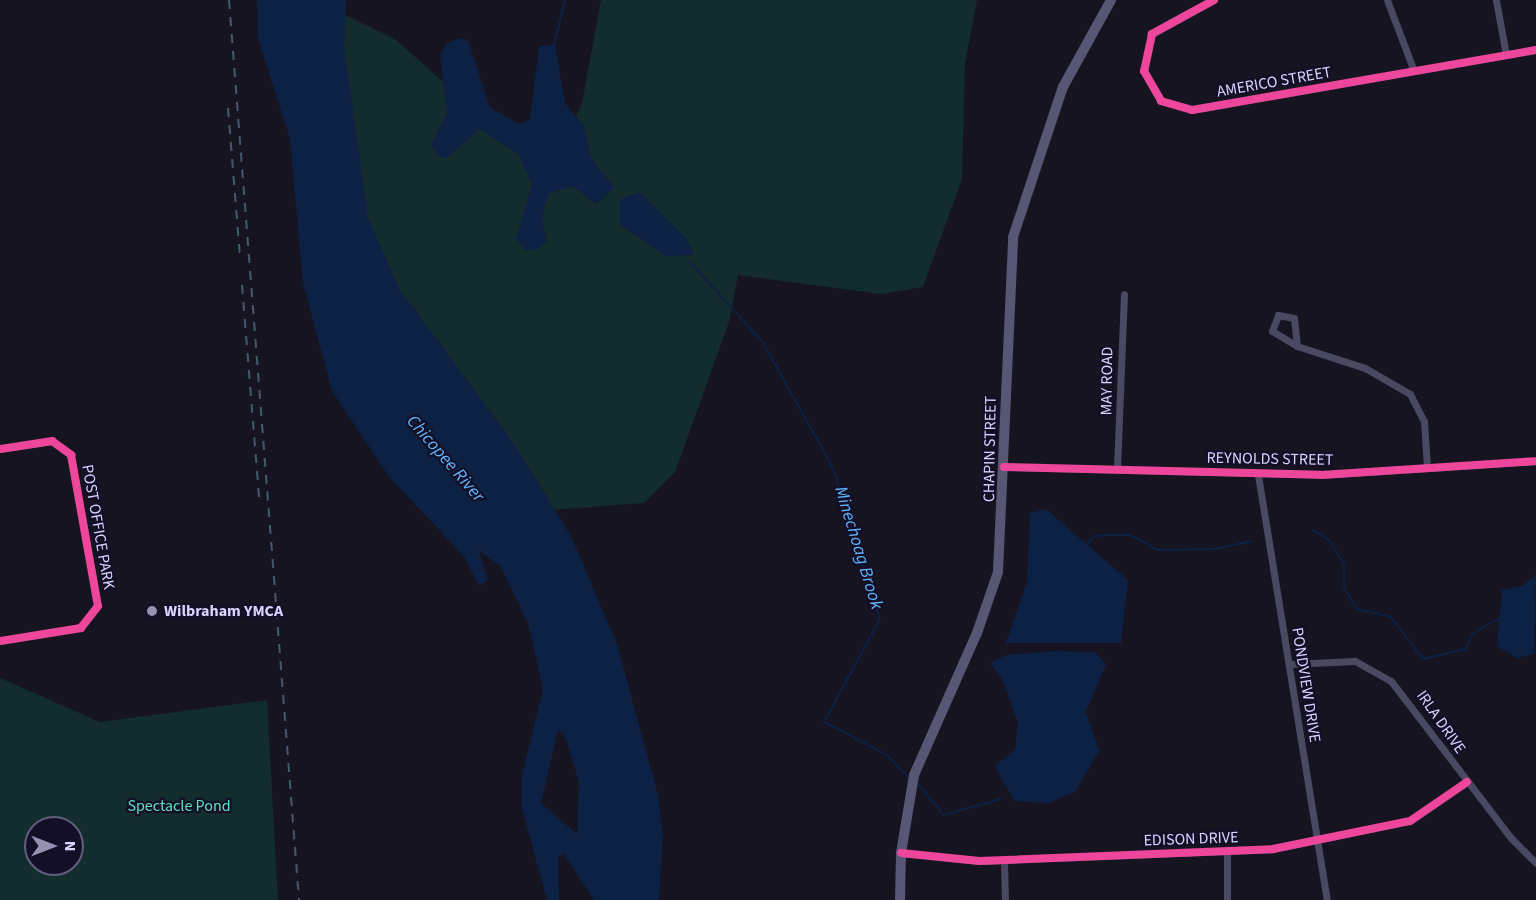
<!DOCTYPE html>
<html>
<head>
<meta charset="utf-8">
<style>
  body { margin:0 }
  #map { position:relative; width:1536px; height:900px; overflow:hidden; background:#161421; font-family:"Source Sans 3",sans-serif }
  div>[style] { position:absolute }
  .green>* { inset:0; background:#132c2d }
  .water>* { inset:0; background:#0d2144 }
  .stream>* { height:2px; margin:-1px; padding:0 1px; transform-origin:1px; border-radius:1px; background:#0d2144 }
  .minor>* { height:7px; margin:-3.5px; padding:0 3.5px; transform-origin:3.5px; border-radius:3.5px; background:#4a4962 }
  .secondary>* { height:10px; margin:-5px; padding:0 5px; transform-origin:5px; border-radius:5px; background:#575674 }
  .rail>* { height:2px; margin-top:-1px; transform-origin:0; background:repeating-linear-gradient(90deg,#43596b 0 9px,transparent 0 17px) }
  .cycleway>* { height:8px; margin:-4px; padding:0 4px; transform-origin:4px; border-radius:4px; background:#ed469a }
  .dots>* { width:16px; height:16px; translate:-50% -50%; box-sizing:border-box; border:3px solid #130f26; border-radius:50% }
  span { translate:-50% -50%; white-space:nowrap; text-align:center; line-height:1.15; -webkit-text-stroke:4.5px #130f26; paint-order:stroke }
  .street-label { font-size:16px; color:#d9d4ff }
  .poi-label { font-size:16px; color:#d9d4ff; font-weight:700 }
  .left { translate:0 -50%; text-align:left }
  .park-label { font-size:16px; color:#5fe0c0 }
  .water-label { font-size:18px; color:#62b6ff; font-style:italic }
  .north { position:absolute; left:24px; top:816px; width:60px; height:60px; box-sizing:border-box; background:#130f26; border:2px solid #625e7d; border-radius:50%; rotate:90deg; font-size:16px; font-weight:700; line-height:24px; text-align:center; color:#d9d4ff }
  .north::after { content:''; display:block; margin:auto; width:21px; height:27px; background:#9591b1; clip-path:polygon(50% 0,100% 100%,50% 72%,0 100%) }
</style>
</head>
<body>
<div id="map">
  <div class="green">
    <i style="clip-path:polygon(601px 0,977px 0,965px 64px,962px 179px,923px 287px,882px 294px,738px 275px,729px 322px,675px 472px,644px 503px,550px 510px,370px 254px,337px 11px,395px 39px,487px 121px,563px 145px,582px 103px)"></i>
    <i style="clip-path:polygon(evenodd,0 678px,100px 722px,267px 700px,278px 900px,0 900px,0 678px,36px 828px,72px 828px,72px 864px,36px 864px,36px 828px)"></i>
  </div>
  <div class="water">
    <i style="clip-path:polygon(evenodd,257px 0,346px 0,344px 47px,368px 218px,400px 290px,513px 442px,571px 536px,617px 644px,658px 795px,663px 835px,659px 900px,594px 900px,564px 854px,558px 857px,559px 900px,547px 900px,522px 808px,522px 775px,543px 689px,528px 623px,500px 566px,479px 551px,488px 580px,479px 586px,464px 556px,390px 478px,332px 391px,303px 283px,290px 139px,258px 38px,257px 0,558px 730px,565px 736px,579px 782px,577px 834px,541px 803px,558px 730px)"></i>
    <i style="clip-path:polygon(461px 38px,468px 40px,490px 107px,519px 124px,530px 119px,539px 47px,555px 44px,565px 103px,584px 126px,591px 158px,614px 187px,597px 204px,572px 186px,548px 194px,542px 218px,547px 241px,539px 249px,526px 250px,516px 239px,532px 184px,518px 154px,480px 129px,448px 157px,441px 158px,431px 145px,447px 114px,440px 55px,447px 43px)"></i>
    <i style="clip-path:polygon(639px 192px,687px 239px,694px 255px,665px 256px,620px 224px,620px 200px)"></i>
    <i style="clip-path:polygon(1046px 509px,1128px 580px,1121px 643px,1006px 643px,1027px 582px,1030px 513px)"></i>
    <i style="clip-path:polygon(1536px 575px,1534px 654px,1517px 658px,1497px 646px,1502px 590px,1522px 586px)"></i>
    <i style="clip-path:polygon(1055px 651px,1095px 652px,1106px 664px,1086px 712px,1099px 751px,1075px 792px,1049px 803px,1014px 801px,995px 766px,1015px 750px,1018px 724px,1002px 678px,990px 663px,1006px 655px)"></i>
  </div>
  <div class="stream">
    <i style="left:554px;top:46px;width:47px;rotate:-76.6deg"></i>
    <i style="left:690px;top:262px;width:107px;rotate:47.7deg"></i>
    <i style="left:762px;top:341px;width:145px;rotate:60.8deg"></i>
    <i style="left:833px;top:468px;width:158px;rotate:72.7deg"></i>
    <i style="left:880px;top:619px;width:117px;rotate:118.5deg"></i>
    <i style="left:824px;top:722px;width:71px;rotate:27.6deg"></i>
    <i style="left:887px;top:755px;width:33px;rotate:46deg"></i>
    <i style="left:1313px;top:530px;width:19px;rotate:32deg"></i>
    <i style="left:1329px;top:540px;width:28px;rotate:58deg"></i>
    <i style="left:1344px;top:564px;width:24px;rotate:90deg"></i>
    <i style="left:1344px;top:588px;width:25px;rotate:58deg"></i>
    <i style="left:1357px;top:609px;width:35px;rotate:13deg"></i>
    <i style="left:1391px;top:617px;width:53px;rotate:52.7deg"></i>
    <i style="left:1423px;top:659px;width:44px;rotate:-13.1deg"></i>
    <i style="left:1466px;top:649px;width:16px;rotate:-68deg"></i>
    <i style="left:1472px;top:634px;width:32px;rotate:-30deg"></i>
    <i style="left:1086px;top:546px;width:13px;rotate:-51deg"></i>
    <i style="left:1094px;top:536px;width:14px;rotate:-4deg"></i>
    <i style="left:1108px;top:535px;width:22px"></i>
    <i style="left:1130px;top:535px;width:32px;rotate:28deg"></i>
    <i style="left:1158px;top:550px;width:58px;rotate:-1deg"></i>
    <i style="left:1216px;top:549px;width:36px;rotate:-13deg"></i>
    <i style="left:916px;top:781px;width:43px;rotate:51.5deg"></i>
    <i style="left:943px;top:815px;width:60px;rotate:-15.4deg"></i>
  </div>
  <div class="minor">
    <i style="left:1214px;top:0;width:71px;rotate:151.3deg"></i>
    <i style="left:1152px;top:34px;width:38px;rotate:102deg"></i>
    <i style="left:1144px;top:71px;width:34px;rotate:60deg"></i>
    <i style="left:1161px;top:101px;width:32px;rotate:16deg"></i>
    <i style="left:1192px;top:110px;width:349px;rotate:-9.9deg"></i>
    <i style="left:1387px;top:0;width:76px;rotate:69.2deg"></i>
    <i style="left:1496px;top:0;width:56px;rotate:79.7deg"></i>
    <i style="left:1297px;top:346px;width:29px;rotate:-149deg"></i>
    <i style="left:1272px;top:331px;width:17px;rotate:-69deg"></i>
    <i style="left:1278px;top:315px;width:16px;rotate:11deg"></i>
    <i style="left:1294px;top:318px;width:28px;rotate:84deg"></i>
    <i style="left:1297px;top:346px;width:71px;rotate:17.9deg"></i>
    <i style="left:1365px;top:368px;width:52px;rotate:30deg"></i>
    <i style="left:1410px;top:394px;width:30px;rotate:63deg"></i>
    <i style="left:1424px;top:421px;width:47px;rotate:86.3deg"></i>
    <i style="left:0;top:449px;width:53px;rotate:-8.7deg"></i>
    <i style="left:52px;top:441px;width:24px;rotate:36deg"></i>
    <i style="left:71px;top:455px;width:153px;rotate:79.9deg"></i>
    <i style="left:98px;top:606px;width:28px;rotate:128deg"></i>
    <i style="left:81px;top:628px;width:82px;rotate:170.9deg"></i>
    <i style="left:1004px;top:467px;width:317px;rotate:1.4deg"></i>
    <i style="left:1321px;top:475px;width:215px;rotate:-3.7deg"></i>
    <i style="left:1117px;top:468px;width:174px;rotate:-87.7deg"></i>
    <i style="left:1258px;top:475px;width:431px;rotate:80.8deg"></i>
    <i style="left:1290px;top:664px;width:65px;rotate:-2.6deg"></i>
    <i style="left:1355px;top:661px;width:41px;rotate:29.1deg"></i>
    <i style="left:1391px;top:681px;width:198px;rotate:52.6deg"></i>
    <i style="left:1511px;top:838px;width:35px;rotate:45deg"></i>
    <i style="left:1227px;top:852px;width:48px;rotate:90deg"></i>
    <i style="left:901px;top:853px;width:79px;rotate:5.8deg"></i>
    <i style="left:980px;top:861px;width:293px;rotate:-2.3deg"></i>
    <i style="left:1273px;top:849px;width:140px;rotate:-11.6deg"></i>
    <i style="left:1410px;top:821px;width:69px;rotate:-34.4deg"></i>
    <i style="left:1004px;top:860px;width:40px;rotate:88.6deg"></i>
  </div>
  <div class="secondary">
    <i style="left:900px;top:900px;width:47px;rotate:-88.8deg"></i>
    <i style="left:901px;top:853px;width:79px;rotate:-80.5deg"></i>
    <i style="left:914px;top:775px;width:155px;rotate:-66.1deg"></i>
    <i style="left:977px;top:633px;width:65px;rotate:-71deg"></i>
    <i style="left:998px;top:572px;width:335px;rotate:-87.4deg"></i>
    <i style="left:1013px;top:237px;width:158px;rotate:-71.6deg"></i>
    <i style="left:1063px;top:87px;width:99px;rotate:-61.1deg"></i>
  </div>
  <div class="rail">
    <i style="left:229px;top:0;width:903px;rotate:85.55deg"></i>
    <i style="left:228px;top:108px;width:150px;rotate:85.4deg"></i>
    <i style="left:242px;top:285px;width:214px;rotate:85.4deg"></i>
  </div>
  <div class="cycleway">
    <i style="left:1214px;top:0;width:71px;rotate:151.3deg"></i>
    <i style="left:1152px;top:34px;width:38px;rotate:102deg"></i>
    <i style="left:1144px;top:71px;width:34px;rotate:60deg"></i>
    <i style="left:1161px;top:101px;width:32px;rotate:16deg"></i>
    <i style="left:1192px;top:110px;width:349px;rotate:-9.9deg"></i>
    <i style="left:0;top:449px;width:53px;rotate:-8.7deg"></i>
    <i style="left:52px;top:441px;width:24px;rotate:36deg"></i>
    <i style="left:71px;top:455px;width:153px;rotate:79.9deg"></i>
    <i style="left:98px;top:606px;width:28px;rotate:128deg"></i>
    <i style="left:81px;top:628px;width:82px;rotate:170.9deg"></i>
    <i style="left:1004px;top:467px;width:317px;rotate:1.4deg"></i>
    <i style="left:1321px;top:475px;width:215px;rotate:-3.7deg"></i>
    <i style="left:901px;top:853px;width:79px;rotate:5.8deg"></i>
    <i style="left:980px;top:861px;width:293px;rotate:-2.3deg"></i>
    <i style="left:1273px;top:849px;width:140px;rotate:-11.6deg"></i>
    <i style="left:1410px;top:821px;width:69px;rotate:-34.4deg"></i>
  </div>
  <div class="dots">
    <i style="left:152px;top:611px;background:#9591b1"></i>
  </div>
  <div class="street-label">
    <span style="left:1274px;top:82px;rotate:-10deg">AMERICO STREET</span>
    <span style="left:1107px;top:381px;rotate:-89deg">MAY ROAD</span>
    <span style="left:990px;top:449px;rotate:-89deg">CHAPIN STREET</span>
    <span style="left:1270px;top:459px;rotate:1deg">REYNOLDS STREET</span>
    <span style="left:98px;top:527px;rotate:80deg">POST OFFICE PARK</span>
    <span style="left:1306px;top:685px;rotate:81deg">PONDVIEW DRIVE</span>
    <span style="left:1441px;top:722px;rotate:55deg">IRLA DRIVE</span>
    <span style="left:1191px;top:839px;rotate:-2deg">EDISON DRIVE</span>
  </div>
  <div class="poi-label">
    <span class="left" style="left:164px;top:611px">Wilbraham YMCA</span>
  </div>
  <div class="park-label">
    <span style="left:179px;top:806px">Spectacle Pond</span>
  </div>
  <div class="water-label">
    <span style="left:445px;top:459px;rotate:49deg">Chicopee River</span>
    <span style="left:858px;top:548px;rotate:73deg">Minechoag Brook</span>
  </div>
  <div class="north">N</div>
</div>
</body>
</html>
